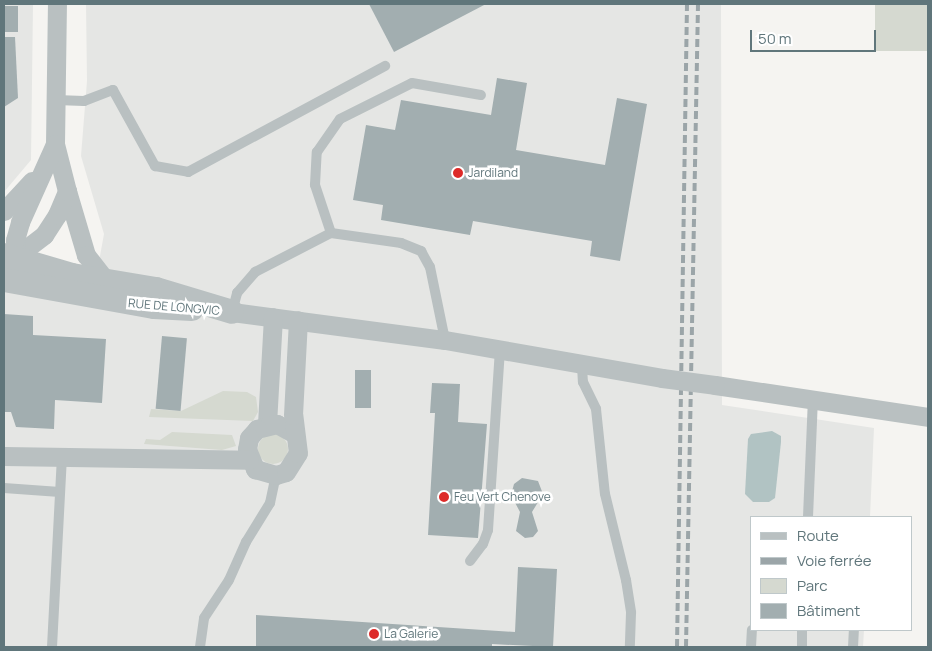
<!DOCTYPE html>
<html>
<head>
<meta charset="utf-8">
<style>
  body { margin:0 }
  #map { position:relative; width:932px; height:651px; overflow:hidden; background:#f5f4f1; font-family:Manrope,sans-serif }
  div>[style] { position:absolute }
  .built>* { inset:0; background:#e5e6e4 }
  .green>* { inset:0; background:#d5d9d0; transform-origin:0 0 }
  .round { border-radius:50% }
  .water>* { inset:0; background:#b1c3c3 }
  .building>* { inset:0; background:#a2aeb0; transform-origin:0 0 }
  .service>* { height:10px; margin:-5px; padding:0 5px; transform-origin:5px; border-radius:5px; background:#b9c0c1 }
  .minor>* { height:19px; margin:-9.5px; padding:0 9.5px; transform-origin:9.5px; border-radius:9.5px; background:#b9c0c1 }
  .tertiary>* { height:24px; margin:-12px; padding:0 12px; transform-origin:12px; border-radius:12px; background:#b9c0c1 }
  .rail>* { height:4px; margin-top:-2px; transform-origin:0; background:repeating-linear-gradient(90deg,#9ba5a8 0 8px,transparent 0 12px) }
  .minor-bridge>* { height:19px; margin:-9.5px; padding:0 9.5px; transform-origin:9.5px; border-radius:9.5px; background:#b9c0c1 }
  .dots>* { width:14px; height:14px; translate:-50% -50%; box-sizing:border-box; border:2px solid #fff; border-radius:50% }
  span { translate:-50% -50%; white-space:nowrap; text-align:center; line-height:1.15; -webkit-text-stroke:5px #fff; paint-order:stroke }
  .poi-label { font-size:12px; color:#60767b }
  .left { translate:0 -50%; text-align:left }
  .street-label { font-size:12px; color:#60767b }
  .frame { position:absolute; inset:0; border:5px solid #60767b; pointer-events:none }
  .legend { position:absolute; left:750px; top:516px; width:162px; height:115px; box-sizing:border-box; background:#fff; border:1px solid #bfc8ca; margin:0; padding:6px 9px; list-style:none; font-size:15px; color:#60767b }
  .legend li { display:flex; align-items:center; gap:10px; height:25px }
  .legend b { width:25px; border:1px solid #bfc8ca }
  .scale { position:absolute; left:750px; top:30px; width:126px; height:22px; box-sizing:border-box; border:2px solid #60767b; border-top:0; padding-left:6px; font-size:15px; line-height:18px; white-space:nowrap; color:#60767b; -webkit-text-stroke:4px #fff; paint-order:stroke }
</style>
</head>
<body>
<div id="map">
  <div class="built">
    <i style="clip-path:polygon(4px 4px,33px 4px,31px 160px,4px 192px)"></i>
    <i style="clip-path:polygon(86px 4px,721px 4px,722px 405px,874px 428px,870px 517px,751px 517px,751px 630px,864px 630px,863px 647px,4px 647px,4px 291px,91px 305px,104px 234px,81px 156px,87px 81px)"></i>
  </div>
  <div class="green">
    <i style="left:875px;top:4px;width:53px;height:47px"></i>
    <i style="clip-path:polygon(223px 391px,247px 392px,256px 397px,258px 412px,253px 421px,149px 417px,151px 409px,181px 411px)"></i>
    <i style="clip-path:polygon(172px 432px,232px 435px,236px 446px,222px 450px,144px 444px,146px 439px,160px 440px)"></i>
    <i class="round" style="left:258px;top:434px;width:30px;height:30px"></i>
  </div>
  <div class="water">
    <i style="clip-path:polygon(772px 431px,781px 436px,781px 442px,775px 498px,769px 502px,753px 502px,745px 494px,748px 439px,751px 434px)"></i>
  </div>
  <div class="building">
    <i style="clip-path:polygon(369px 4px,486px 4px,394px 52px)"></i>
    <i style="left:4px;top:6px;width:14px;height:26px"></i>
    <i style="clip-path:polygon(4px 37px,15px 37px,18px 98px,4px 107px)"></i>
    <i style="clip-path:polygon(497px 78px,527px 83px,516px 150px,605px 165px,617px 98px,647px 104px,620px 261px,590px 256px,592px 241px,473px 221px,470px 235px,381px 220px,383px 205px,353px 200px,366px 125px,395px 130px,401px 100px,491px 115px)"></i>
    <i style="clip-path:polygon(4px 314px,33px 316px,33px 335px,106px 339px,102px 403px,55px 400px,54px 429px,16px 427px,11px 412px,4px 412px)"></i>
    <i style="left:162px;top:336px;width:25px;height:73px;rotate:5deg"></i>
    <i style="left:355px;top:370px;width:16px;height:38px"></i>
    <i style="clip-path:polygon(432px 383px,460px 384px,458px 422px,487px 424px,478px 538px,428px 535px,435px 413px,430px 413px)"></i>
    <i style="clip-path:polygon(522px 478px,538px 481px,543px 494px,532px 512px,538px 531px,533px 537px,525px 538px,516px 531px,520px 512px,511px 495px,514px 484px)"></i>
    <i style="clip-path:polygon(518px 567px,557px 569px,553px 647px,492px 644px,492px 647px,256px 647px,256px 615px,515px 632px)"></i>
  </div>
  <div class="service">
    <i style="left:56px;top:100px;width:28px;rotate:2deg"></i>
    <i style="left:84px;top:101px;width:31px;rotate:-21deg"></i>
    <i style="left:113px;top:90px;width:87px;rotate:61.1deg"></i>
    <i style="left:155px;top:166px;width:34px;rotate:10deg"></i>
    <i style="left:188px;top:172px;width:224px;rotate:-28.3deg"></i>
    <i style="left:331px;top:233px;width:51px;rotate:-108.4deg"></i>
    <i style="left:315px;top:185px;width:33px;rotate:-87deg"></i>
    <i style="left:317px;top:152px;width:40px;rotate:-55.1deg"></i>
    <i style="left:340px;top:119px;width:80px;rotate:-26.6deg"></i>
    <i style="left:412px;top:83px;width:70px;rotate:9.9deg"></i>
    <i style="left:232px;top:312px;width:20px;rotate:-75deg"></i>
    <i style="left:237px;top:293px;width:28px;rotate:-49deg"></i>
    <i style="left:255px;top:272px;width:85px;rotate:-27.2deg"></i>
    <i style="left:331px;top:233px;width:71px;rotate:8.1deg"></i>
    <i style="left:401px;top:243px;width:22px;rotate:22deg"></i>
    <i style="left:421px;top:251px;width:18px;rotate:61deg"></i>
    <i style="left:430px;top:267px;width:75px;rotate:78.4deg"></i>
    <i style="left:582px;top:365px;width:17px;rotate:87deg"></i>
    <i style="left:583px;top:382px;width:30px;rotate:64deg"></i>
    <i style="left:596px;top:409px;width:85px;rotate:84deg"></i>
    <i style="left:605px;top:494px;width:89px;rotate:76.3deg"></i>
    <i style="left:626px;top:580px;width:33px;rotate:81deg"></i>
    <i style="left:631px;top:613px;width:34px;rotate:92deg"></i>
    <i style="left:4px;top:488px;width:56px;rotate:4.1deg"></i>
    <i style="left:808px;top:517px;width:118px;rotate:-87.6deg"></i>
    <i style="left:470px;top:561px;width:21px;rotate:-53deg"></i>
    <i style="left:483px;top:544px;width:15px;rotate:-70deg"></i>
    <i style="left:488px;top:530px;width:180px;rotate:-86.2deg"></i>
    <i style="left:52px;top:647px;width:190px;rotate:-87deg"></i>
    <i style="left:200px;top:647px;width:29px;rotate:-82deg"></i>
    <i style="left:204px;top:618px;width:45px;rotate:-56.7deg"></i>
    <i style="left:229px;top:580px;width:42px;rotate:-65.9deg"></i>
    <i style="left:246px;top:542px;width:46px;rotate:-58.4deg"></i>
    <i style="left:270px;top:503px;width:29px;rotate:-78deg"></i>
    <i style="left:751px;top:647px;width:17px;rotate:-87deg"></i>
    <i style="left:802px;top:647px;width:17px;rotate:-90deg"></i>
    <i style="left:853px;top:647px;width:17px;rotate:-87deg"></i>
  </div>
  <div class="minor">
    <i style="left:67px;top:191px;width:67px;rotate:73.5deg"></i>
    <i style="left:86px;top:255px;width:33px;rotate:52deg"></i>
    <i style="left:4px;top:211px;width:41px;rotate:-47deg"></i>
    <i style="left:6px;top:264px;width:48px;rotate:-37.3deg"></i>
    <i style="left:44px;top:235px;width:24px;rotate:-57deg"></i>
    <i style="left:57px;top:215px;width:26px;rotate:-67deg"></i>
    <i style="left:67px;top:191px;width:49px;rotate:-104.3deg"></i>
    <i style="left:55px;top:144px;width:140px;rotate:-89.2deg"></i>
    <i style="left:16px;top:265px;width:25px;rotate:-92deg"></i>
    <i style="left:15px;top:240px;width:19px;rotate:-74deg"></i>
    <i style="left:20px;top:222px;width:85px;rotate:-65.8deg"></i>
    <i style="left:232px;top:312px;width:215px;rotate:7.5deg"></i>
    <i style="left:445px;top:340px;width:220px;rotate:9.9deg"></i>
    <i style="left:715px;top:385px;width:215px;rotate:8.5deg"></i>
    <i style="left:267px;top:424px;width:107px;rotate:-86.8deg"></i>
    <i style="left:293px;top:433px;width:18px;rotate:-151deg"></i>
    <i style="left:277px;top:424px;width:21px;rotate:166deg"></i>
    <i style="left:257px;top:429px;width:12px;rotate:132deg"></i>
    <i style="left:249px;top:438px;width:11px;rotate:100deg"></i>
    <i style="left:247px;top:449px;width:22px;rotate:68deg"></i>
    <i style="left:255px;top:469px;width:22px;rotate:16deg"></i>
    <i style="left:276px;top:475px;width:10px;rotate:-17deg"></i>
    <i style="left:286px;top:472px;width:22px;rotate:-58deg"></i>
    <i style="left:298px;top:453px;width:38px;rotate:-97deg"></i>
    <i style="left:293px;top:415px;width:95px;rotate:-87deg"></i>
    <i style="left:4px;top:456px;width:245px;rotate:0.9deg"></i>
  </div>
  <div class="tertiary">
    <i style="left:4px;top:255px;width:71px;rotate:16.4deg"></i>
    <i style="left:72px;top:275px;width:85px;rotate:9.5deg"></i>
    <i style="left:156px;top:289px;width:79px;rotate:16.8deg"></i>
    <i style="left:4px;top:280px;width:152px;rotate:10.2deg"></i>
    <i style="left:154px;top:307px;width:38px;rotate:3deg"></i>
  </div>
  <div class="rail">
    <i style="left:677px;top:647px;width:643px;rotate:-89.11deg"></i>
    <i style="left:686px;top:647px;width:643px;rotate:-88.93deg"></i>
  </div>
  <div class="minor-bridge">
    <i style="left:662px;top:378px;width:53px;rotate:7.5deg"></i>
  </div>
  <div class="dots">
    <i style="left:458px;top:173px;background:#dd2a28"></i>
    <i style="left:444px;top:497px;background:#dd2a28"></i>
    <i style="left:374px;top:634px;background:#dd2a28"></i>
  </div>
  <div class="poi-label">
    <span class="left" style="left:468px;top:173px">Jardiland</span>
    <span class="left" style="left:454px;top:497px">Feu Vert Chenove</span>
    <span class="left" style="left:384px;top:634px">La Galerie</span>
  </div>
  <div class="street-label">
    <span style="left:174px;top:307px;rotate:5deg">RUE DE LONGVIC</span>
  </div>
  <div class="frame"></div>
  <ul class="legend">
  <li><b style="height:6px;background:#b9c0c1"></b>Route</li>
  <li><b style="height:6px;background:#9ba5a8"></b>Voie ferrée</li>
  <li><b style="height:14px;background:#d5d9d0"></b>Parc</li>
  <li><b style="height:14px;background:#a2aeb0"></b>Bâtiment</li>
  </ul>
  <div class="scale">50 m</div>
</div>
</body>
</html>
